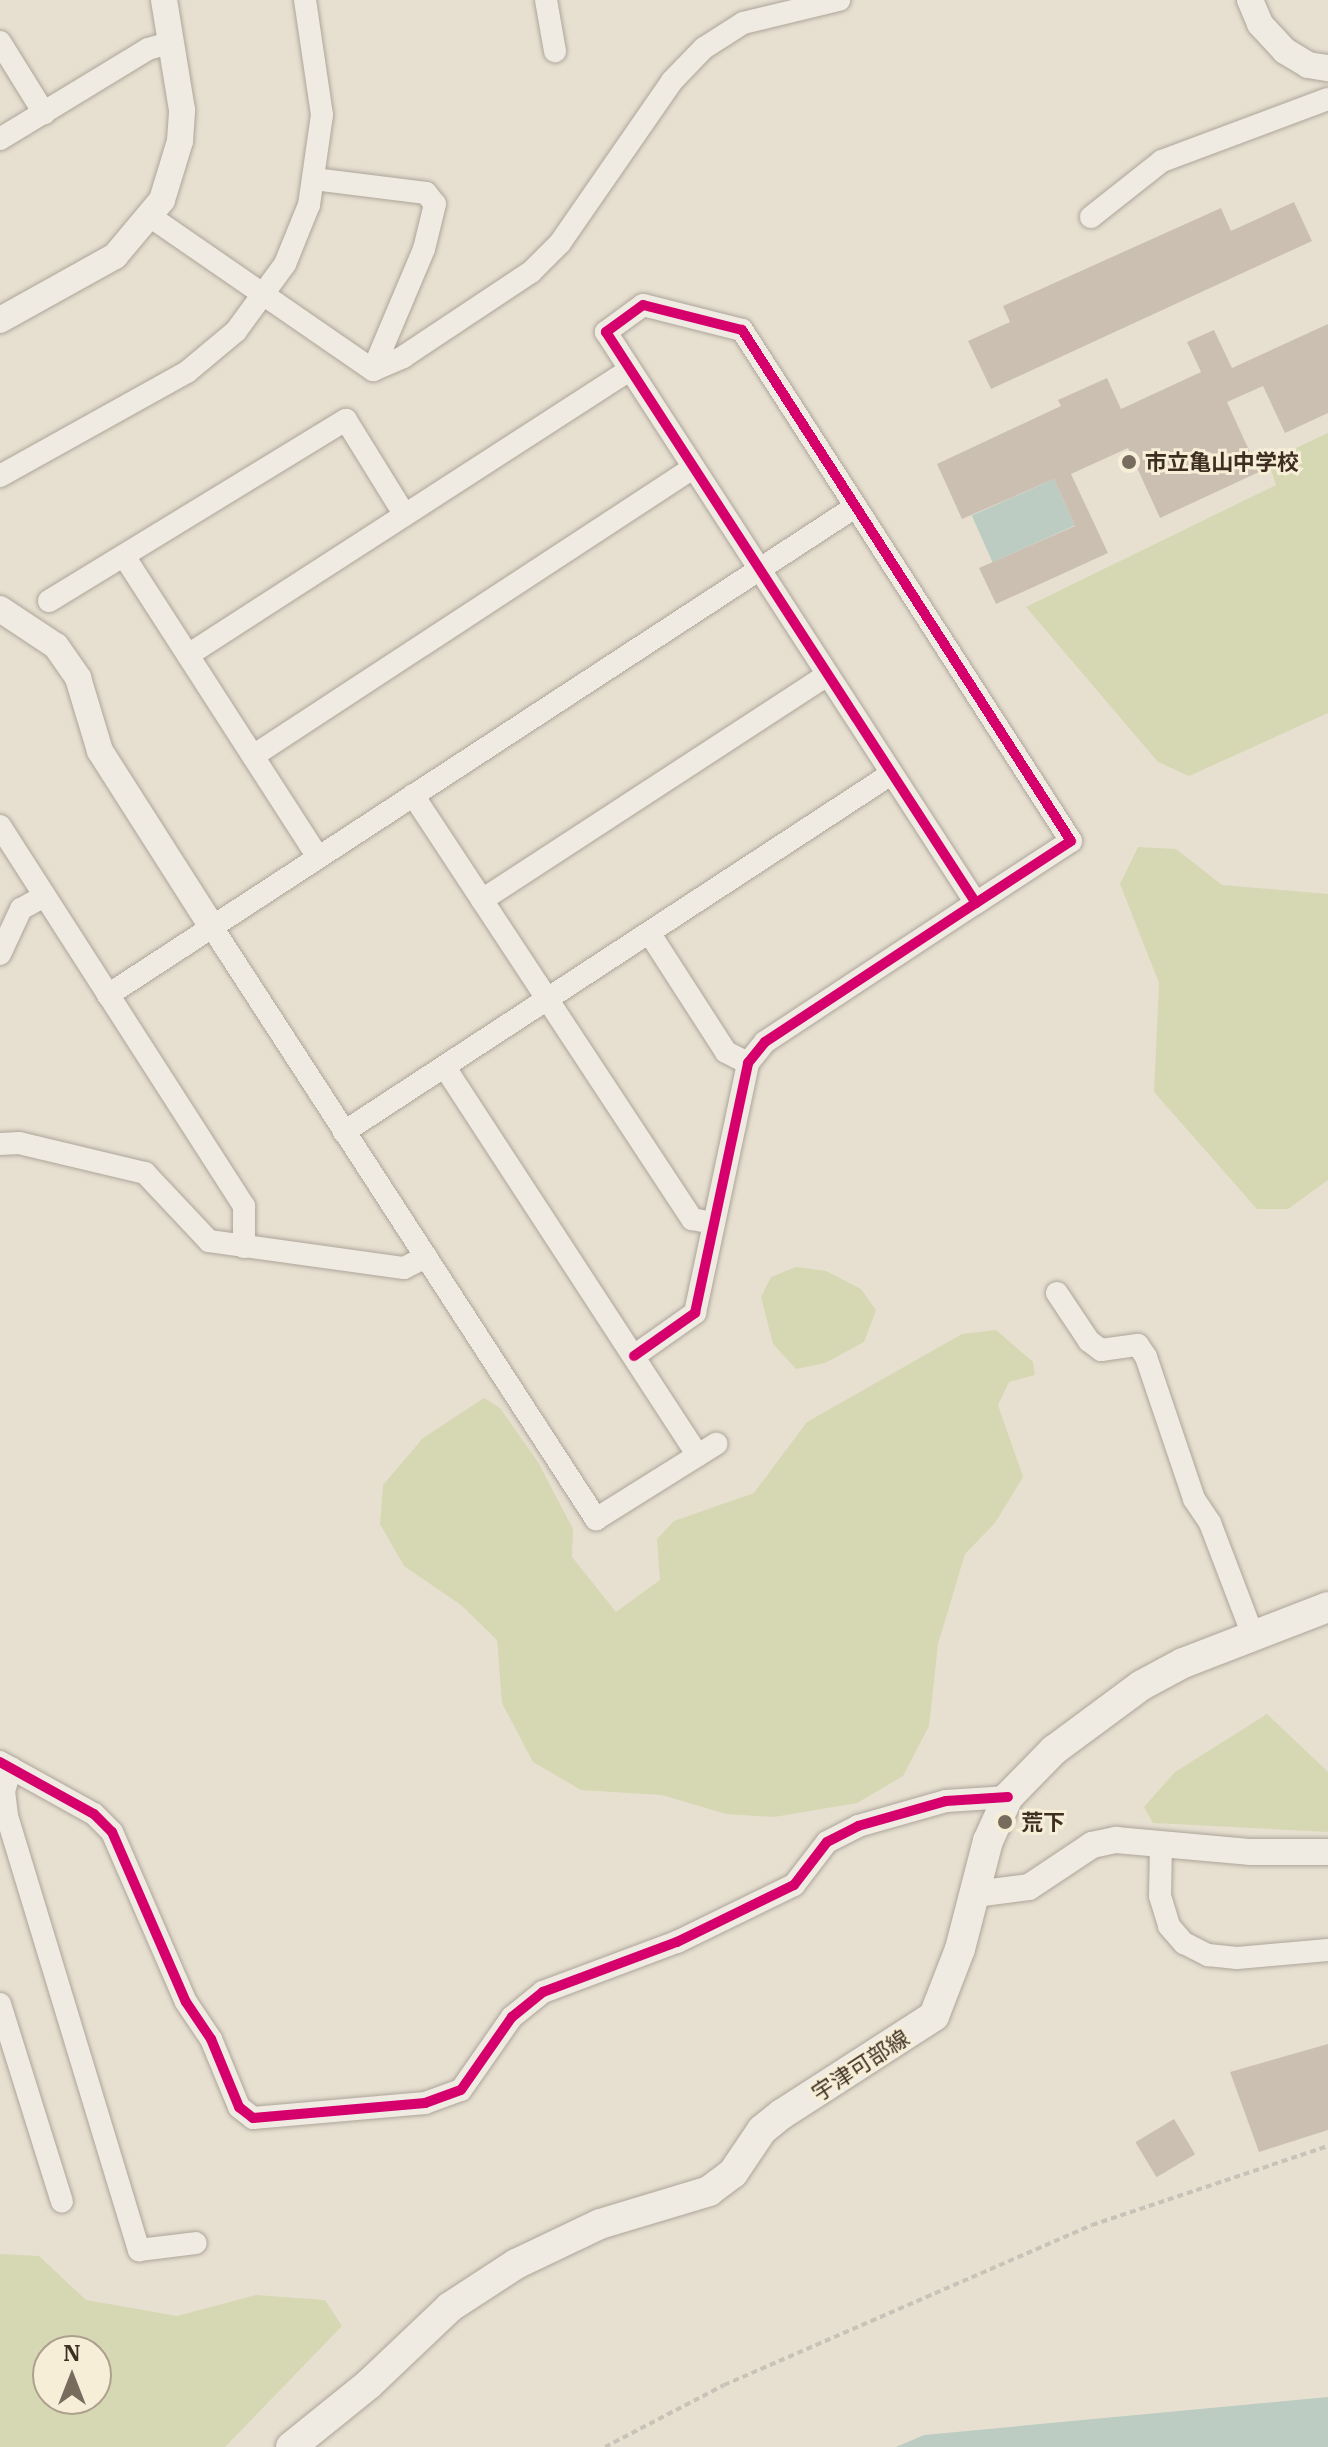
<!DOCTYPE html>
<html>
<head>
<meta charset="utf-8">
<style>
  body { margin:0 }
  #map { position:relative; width:1328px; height:2447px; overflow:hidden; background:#e7e0d1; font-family:"IBM Plex Serif","Noto Sans JP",serif }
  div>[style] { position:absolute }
  .green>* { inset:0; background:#d6d7b3 }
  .water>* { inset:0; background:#bcccc2; transform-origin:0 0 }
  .building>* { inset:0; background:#cbbfb2; transform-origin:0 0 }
  .path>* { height:4px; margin-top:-2px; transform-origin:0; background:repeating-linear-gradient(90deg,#c8c2b9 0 6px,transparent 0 10px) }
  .roads { filter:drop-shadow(0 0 2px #ada599) drop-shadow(0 0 2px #ada599) }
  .minor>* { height:22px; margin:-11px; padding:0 11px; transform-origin:11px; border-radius:11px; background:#efebe3 }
  .tertiary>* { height:26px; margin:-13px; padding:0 13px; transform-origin:13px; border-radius:13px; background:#efebe3 }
  .secondary>* { height:30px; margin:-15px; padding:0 15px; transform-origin:15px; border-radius:15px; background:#efebe3 }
  .cycleway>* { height:10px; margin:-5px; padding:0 5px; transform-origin:5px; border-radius:5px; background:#d6006c }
  .dots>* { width:22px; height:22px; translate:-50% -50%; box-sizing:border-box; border:4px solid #f7eed8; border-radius:50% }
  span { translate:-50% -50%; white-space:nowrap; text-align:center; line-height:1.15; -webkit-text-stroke:6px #f7eed8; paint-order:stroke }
  .poi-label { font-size:22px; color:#3d2e20; font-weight:700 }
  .left { translate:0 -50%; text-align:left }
  .street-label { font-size:22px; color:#3d2e20 }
  .north { position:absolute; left:32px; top:2335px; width:80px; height:80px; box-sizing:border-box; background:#f7eed8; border:2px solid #ada18e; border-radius:50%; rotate:0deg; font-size:22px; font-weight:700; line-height:32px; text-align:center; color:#3d2e20 }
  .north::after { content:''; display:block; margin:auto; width:28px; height:36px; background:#786c5e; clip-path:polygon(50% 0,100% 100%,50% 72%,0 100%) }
</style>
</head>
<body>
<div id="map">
  <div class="green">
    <i style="clip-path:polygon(1328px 433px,1328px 713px,1189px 776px,1158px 762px,1026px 607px,1276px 485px,1268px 461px)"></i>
    <i style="clip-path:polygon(1138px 847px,1176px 849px,1222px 885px,1328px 894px,1328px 1180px,1288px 1209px,1257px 1209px,1154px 1092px,1159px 983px,1120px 884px)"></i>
    <i style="clip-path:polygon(796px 1267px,826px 1271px,861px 1289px,876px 1310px,864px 1342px,825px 1363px,796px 1369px,773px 1344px,761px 1297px,771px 1277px)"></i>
    <i style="clip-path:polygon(996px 1330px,1033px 1362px,1035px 1375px,1009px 1382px,998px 1405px,1023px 1477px,995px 1523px,965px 1554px,938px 1644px,929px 1726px,903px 1776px,857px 1803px,774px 1817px,726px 1814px,662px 1795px,581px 1790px,533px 1762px,502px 1703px,497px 1640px,461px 1605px,404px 1566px,380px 1524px,383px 1485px,423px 1438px,484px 1398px,500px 1408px,538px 1462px,573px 1529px,572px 1557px,616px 1612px,660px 1580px,657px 1539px,674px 1521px,754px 1493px,807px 1422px,962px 1334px)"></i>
    <i style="clip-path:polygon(1267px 1714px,1328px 1772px,1328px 1832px,1153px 1823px,1144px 1807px,1175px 1772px)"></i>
    <i style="clip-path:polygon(evenodd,0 2254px,39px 2256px,86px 2300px,177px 2316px,256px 2295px,325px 2300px,342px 2326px,225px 2447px,0 2447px,0 2254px,48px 2351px,96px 2351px,96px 2399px,48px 2399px,48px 2351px)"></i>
  </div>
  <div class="water">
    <i style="left:1054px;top:479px;width:51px;height:90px;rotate:66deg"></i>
    <i style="clip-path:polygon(1328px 2397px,1328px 2447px,896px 2447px,924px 2435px)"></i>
  </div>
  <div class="building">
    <i style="clip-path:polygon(1294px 202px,1312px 241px,991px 389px,968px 341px,1010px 322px,1003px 306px,1221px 208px,1231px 231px)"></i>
    <i style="clip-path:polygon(1328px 324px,1328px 413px,1285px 433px,1263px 386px,1227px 402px,1259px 472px,1160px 518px,1128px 448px,1071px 474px,1108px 553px,996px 604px,979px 568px,1075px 526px,1054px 479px,962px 519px,937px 464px,1061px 406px,1058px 400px,1107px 378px,1121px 409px,1201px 372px,1187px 342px,1214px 330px,1232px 368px)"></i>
    <i style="clip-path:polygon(1328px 2044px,1328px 2130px,1259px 2152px,1230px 2072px)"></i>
    <i style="left:1174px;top:2119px;width:41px;height:45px;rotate:59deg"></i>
  </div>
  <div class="path">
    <i style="left:605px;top:2447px;width:134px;rotate:-27.5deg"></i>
    <i style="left:724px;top:2385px;width:401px;rotate:-23.5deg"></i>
    <i style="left:1092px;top:2225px;width:249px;rotate:-18.5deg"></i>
  </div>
  <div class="roads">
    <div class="minor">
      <i style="left:546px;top:0;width:52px;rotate:80deg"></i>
      <i style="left:0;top:42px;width:84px;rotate:58.2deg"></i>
      <i style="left:0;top:139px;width:173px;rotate:-31.3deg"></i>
      <i style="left:148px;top:49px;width:25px;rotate:-16deg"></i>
      <i style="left:314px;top:179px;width:113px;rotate:7.1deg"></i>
      <i style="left:426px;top:193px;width:14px;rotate:51deg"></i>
      <i style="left:435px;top:204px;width:46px;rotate:103.7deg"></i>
      <i style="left:424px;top:249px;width:131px;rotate:112.9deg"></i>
      <i style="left:151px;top:217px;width:270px;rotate:34.6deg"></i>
      <i style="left:373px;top:370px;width:33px;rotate:-23deg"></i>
      <i style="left:403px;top:357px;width:154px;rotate:-33.6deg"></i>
      <i style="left:531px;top:272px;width:41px;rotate:-45deg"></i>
      <i style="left:560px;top:243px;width:197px;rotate:-55.3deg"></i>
      <i style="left:672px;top:81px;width:46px;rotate:-45.9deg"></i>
      <i style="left:704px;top:48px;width:46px;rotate:-32.7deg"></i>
      <i style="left:743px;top:23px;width:99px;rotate:-13.5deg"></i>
      <i style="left:1091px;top:217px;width:90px;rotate:-38.3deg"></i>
      <i style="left:1162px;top:161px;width:177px;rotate:-20.5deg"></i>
      <i style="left:0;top:476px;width:214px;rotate:-29.1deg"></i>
      <i style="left:187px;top:372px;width:64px;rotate:-39.9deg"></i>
      <i style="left:236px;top:331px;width:83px;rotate:-53.8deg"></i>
      <i style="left:285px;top:264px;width:64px;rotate:-67.9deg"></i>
      <i style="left:309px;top:205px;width:91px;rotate:-81.8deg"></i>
      <i style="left:322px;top:115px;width:116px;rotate:-98.4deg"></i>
      <i style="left:124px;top:556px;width:358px;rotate:57.2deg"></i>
      <i style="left:49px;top:601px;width:348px;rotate:-31.4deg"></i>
      <i style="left:346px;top:420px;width:110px;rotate:58.3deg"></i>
      <i style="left:188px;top:655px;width:524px;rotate:-32.84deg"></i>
      <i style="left:253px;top:756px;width:526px;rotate:-33.21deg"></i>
      <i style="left:413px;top:795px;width:508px;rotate:56.65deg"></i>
      <i style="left:692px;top:1219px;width:21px;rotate:11deg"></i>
      <i style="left:0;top:826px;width:452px;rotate:57.3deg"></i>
      <i style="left:244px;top:1206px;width:41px;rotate:90deg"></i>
      <i style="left:482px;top:900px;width:412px;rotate:-33.1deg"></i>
      <i style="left:212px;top:927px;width:706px;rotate:57.03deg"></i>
      <i style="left:596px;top:1519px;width:142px;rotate:-32deg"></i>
      <i style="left:650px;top:934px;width:140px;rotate:57.2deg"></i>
      <i style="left:726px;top:1052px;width:25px;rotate:27deg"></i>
      <i style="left:0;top:954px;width:50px;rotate:-65deg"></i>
      <i style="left:21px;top:909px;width:26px;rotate:-29deg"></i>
      <i style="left:108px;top:995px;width:892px;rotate:-33.16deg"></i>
      <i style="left:446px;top:1069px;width:461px;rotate:56.9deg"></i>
      <i style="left:344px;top:1132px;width:654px;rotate:-33.2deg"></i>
      <i style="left:0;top:1144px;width:19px;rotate:-3deg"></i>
      <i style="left:19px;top:1143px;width:130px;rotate:13.4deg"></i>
      <i style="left:145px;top:1173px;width:93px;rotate:46.7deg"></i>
      <i style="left:209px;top:1241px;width:197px;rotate:7.9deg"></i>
      <i style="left:404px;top:1268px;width:25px;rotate:-27deg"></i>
      <i style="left:1057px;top:1293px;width:58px;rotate:56.3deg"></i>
      <i style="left:1089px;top:1341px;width:15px;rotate:37deg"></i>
      <i style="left:1101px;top:1350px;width:37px;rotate:-8deg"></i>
      <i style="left:1138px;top:1345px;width:14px;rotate:56deg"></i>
      <i style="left:1146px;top:1357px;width:150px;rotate:71.3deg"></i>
      <i style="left:1194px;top:1499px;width:29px;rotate:56deg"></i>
      <i style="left:1210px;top:1523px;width:123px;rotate:69.1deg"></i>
      <i style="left:634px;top:1356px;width:75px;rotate:-35.2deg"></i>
      <i style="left:695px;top:1313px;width:256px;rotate:-78deg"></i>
      <i style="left:748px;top:1063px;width:27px;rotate:-51deg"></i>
      <i style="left:765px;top:1042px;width:253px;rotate:-33.4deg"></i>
      <i style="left:976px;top:903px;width:113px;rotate:-33.1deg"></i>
      <i style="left:1071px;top:841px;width:608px;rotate:-122.77deg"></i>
      <i style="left:742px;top:330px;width:102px;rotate:-165.8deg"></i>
      <i style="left:643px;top:305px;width:46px;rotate:143.9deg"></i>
      <i style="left:606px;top:332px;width:680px;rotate:57.06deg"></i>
      <i style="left:0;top:1762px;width:107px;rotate:29deg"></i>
      <i style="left:94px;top:1814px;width:25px;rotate:45deg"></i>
      <i style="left:112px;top:1832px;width:185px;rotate:66.5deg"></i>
      <i style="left:186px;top:2002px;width:45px;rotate:56deg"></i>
      <i style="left:211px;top:2039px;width:74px;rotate:67.6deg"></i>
      <i style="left:239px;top:2107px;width:18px;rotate:38deg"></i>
      <i style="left:253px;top:2118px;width:173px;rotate:-5deg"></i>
      <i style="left:425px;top:2103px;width:38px;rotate:-20deg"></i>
      <i style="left:461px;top:2090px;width:89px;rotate:-55.1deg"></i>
      <i style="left:512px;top:2017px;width:40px;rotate:-39deg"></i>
      <i style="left:543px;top:1992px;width:143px;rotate:-20.5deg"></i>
      <i style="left:677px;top:1942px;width:130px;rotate:-26deg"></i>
      <i style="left:794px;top:1885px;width:54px;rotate:-52.5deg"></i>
      <i style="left:827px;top:1842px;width:35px;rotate:-27deg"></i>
      <i style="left:858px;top:1826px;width:91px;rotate:-15.9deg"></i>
      <i style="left:946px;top:1801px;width:62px;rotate:-3.7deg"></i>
      <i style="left:11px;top:1768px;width:24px;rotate:107deg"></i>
      <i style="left:4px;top:1791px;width:25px;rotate:83deg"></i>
      <i style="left:7px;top:1816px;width:454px;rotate:73.1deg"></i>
      <i style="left:139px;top:2250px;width:57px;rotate:-7deg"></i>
      <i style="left:1161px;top:1844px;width:52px;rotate:91.1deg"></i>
      <i style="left:1160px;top:1896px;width:31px;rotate:73deg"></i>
      <i style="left:1169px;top:1926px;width:23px;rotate:49deg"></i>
      <i style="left:1184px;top:1943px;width:27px;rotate:27deg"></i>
      <i style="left:1208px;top:1955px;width:29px;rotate:6deg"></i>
      <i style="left:1237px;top:1958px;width:91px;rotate:-5deg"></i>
      <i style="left:0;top:2004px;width:207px;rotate:72.6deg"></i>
    </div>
    <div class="tertiary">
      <i style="left:1250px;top:0;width:26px;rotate:67deg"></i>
      <i style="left:1260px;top:24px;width:37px;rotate:47deg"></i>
      <i style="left:1285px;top:51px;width:27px;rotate:31deg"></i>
      <i style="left:1308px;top:65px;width:20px;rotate:9deg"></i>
      <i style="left:0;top:320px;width:132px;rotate:-29.1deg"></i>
      <i style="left:115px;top:256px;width:73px;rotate:-50deg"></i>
      <i style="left:162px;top:200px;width:62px;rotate:-73deg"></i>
      <i style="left:180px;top:141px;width:31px;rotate:-86deg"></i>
      <i style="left:182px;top:110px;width:111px;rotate:-99.3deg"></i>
      <i style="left:0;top:609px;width:67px;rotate:33.5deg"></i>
      <i style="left:56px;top:646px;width:39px;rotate:55deg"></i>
      <i style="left:78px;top:678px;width:76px;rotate:73.2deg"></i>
      <i style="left:100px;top:751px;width:209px;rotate:57.5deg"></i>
      <i style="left:975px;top:1894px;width:54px;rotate:-7.4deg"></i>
      <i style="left:1029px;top:1887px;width:76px;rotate:-33.7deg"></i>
      <i style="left:1092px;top:1845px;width:25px;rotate:-12deg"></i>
      <i style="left:1116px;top:1840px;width:136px;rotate:5.1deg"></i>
      <i style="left:1251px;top:1852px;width:77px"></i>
    </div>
    <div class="secondary">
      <i style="left:291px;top:2447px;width:100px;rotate:-38.9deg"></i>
      <i style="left:369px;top:2384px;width:112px;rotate:-43.5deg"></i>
      <i style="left:450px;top:2307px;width:79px;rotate:-33.1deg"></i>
      <i style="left:516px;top:2264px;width:93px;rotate:-25.5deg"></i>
      <i style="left:600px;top:2224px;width:114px;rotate:-16.8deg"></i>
      <i style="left:709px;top:2191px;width:30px;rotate:-37deg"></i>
      <i style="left:733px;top:2173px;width:52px;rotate:-56deg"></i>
      <i style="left:762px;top:2130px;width:26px;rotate:-39deg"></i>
      <i style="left:782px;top:2114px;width:181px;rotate:-32.8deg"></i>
      <i style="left:934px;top:2016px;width:72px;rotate:-68.8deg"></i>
      <i style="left:960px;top:1949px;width:112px;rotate:-75.5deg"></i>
      <i style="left:988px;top:1841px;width:48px;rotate:-65.6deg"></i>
      <i style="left:1008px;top:1797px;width:66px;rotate:-45.6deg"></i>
      <i style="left:1054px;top:1750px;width:109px;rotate:-36.5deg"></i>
      <i style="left:1142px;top:1685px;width:47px;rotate:-28.2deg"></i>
      <i style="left:1183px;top:1663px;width:155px;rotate:-21.1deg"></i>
    </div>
  </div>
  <div class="cycleway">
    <i style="left:634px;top:1356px;width:75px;rotate:-35.2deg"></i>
    <i style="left:695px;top:1313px;width:256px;rotate:-78deg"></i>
    <i style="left:748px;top:1063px;width:27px;rotate:-51deg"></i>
    <i style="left:765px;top:1042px;width:253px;rotate:-33.4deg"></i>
    <i style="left:976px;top:903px;width:113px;rotate:-33.1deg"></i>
    <i style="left:1071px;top:841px;width:608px;rotate:-122.77deg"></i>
    <i style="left:742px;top:330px;width:102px;rotate:-165.8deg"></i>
    <i style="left:643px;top:305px;width:46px;rotate:143.9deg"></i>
    <i style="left:606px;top:332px;width:680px;rotate:57.06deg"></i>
    <i style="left:0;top:1762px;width:107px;rotate:29deg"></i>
    <i style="left:94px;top:1814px;width:25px;rotate:45deg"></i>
    <i style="left:112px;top:1832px;width:185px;rotate:66.5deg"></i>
    <i style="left:186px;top:2002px;width:45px;rotate:56deg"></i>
    <i style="left:211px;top:2039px;width:74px;rotate:67.6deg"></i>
    <i style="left:239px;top:2107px;width:18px;rotate:38deg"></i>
    <i style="left:253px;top:2118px;width:173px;rotate:-5deg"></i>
    <i style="left:425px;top:2103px;width:38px;rotate:-20deg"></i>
    <i style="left:461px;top:2090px;width:89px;rotate:-55.1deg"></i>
    <i style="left:512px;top:2017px;width:40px;rotate:-39deg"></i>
    <i style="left:543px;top:1992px;width:143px;rotate:-20.5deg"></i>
    <i style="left:677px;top:1942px;width:130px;rotate:-26deg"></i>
    <i style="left:794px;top:1885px;width:54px;rotate:-52.5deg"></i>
    <i style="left:827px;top:1842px;width:35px;rotate:-27deg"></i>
    <i style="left:858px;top:1826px;width:91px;rotate:-15.9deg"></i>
    <i style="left:946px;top:1801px;width:62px;rotate:-3.7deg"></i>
  </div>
  <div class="dots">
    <i style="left:1129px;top:462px;background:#786c5e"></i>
    <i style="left:1005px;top:1822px;background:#786c5e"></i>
  </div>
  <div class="poi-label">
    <span class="left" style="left:1145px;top:462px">市立亀山中学校</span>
    <span class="left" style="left:1021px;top:1822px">荒下</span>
  </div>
  <div class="street-label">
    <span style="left:860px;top:2065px;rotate:-33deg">宇津可部線</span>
  </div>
  <div class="north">N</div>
</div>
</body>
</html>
